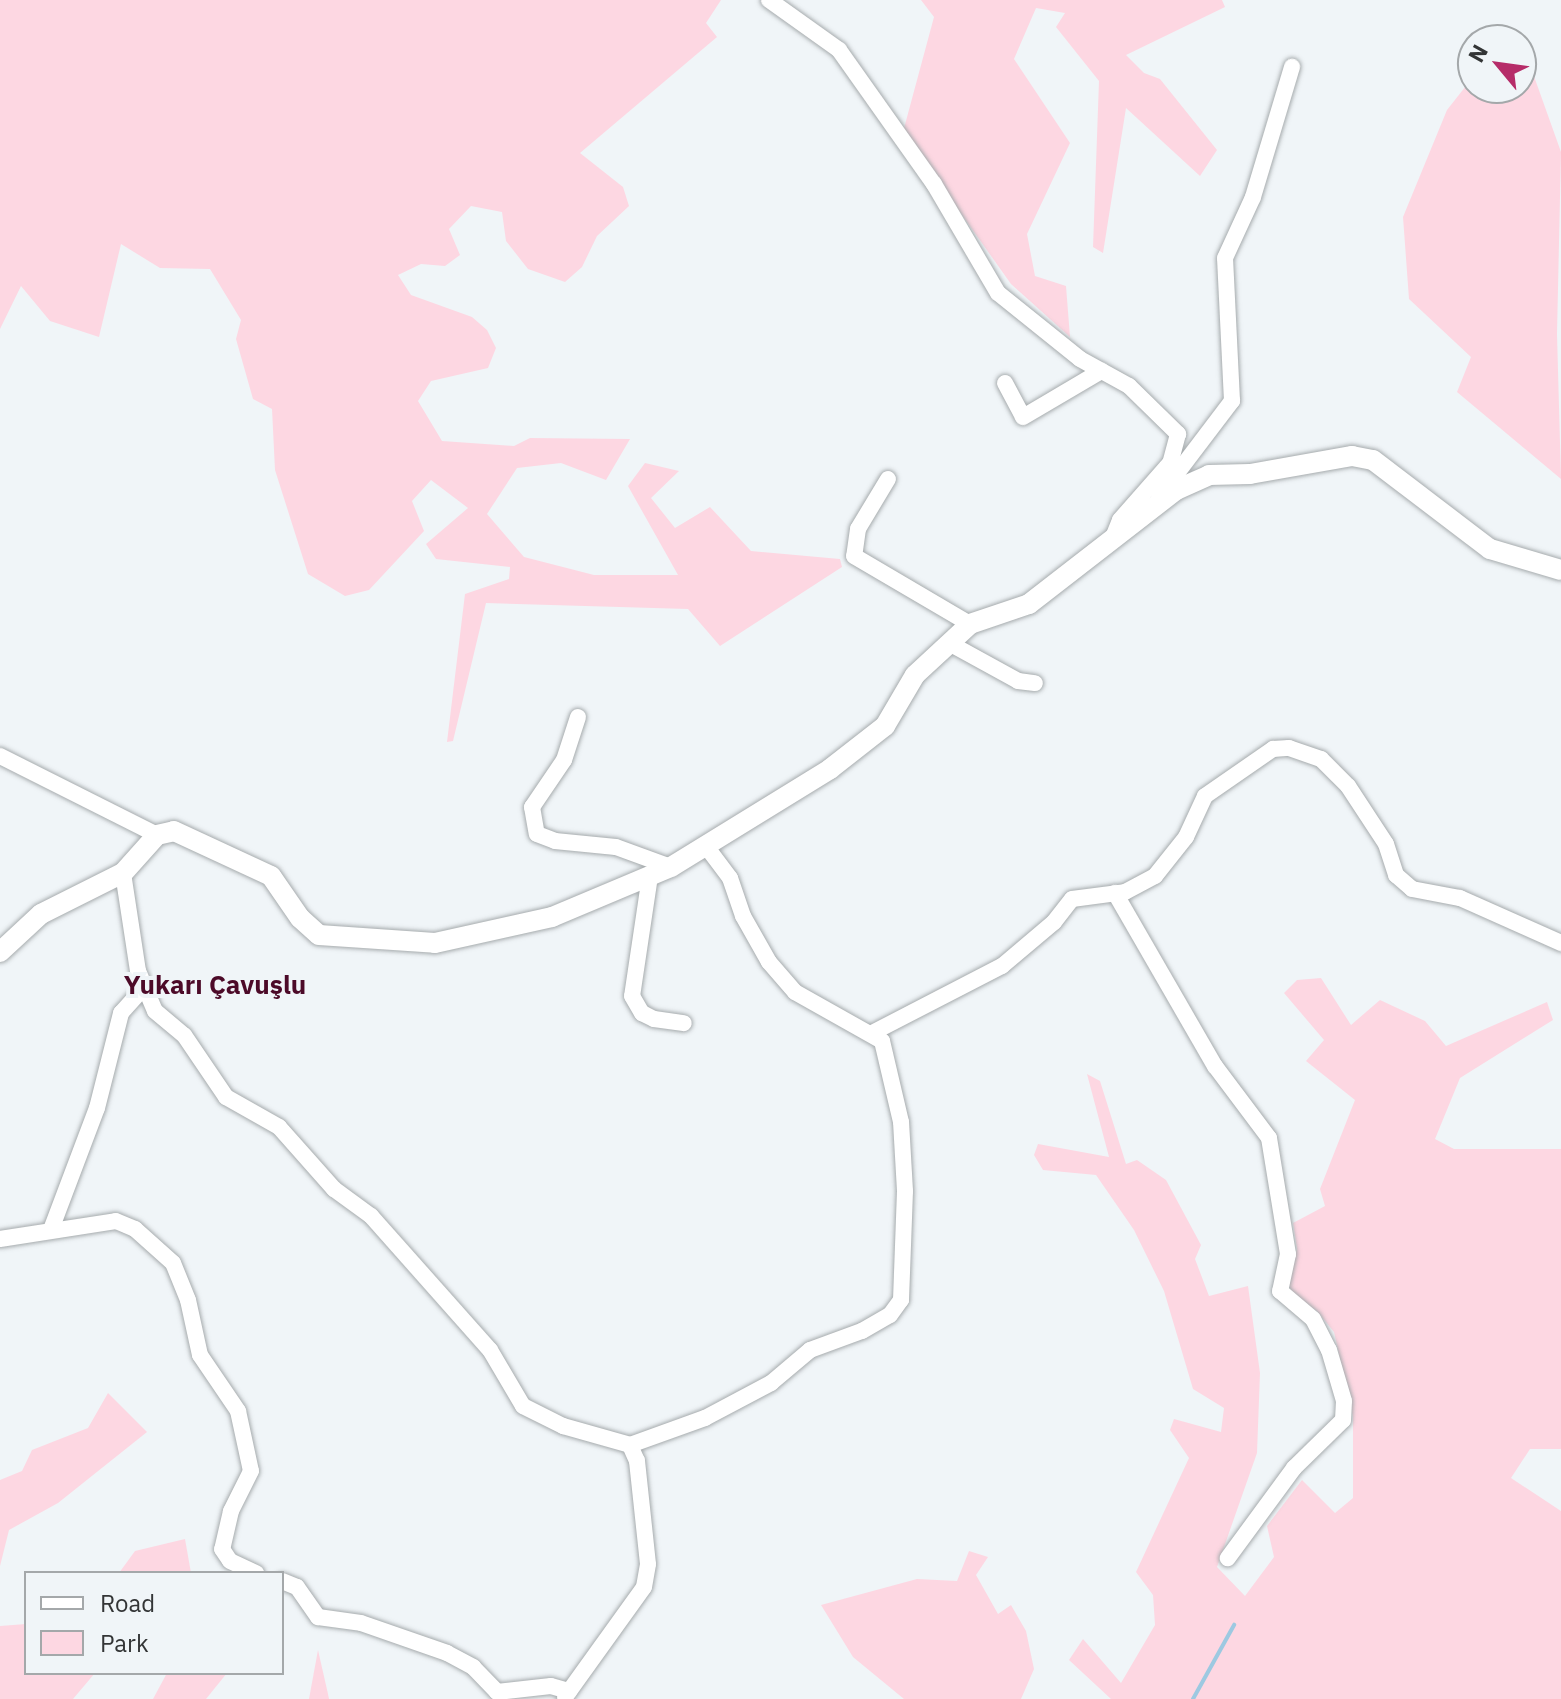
<!DOCTYPE html>
<html>
<head>
<meta charset="utf-8">
<style>
  body { margin:0 }
  #map { position:relative; width:1561px; height:1699px; overflow:hidden; background:#f0f5f8; font-family:"IBM Plex Sans",sans-serif }
  div>[style] { position:absolute }
  .green>* { inset:0; background:#fdd7e2 }
  .stream>* { height:4px; margin:-2px; padding:0 2px; transform-origin:2px; border-radius:2px; background:#9dc9e1 }
  .roads { filter:drop-shadow(0 0 2px #a6abad) drop-shadow(0 0 2px #a6abad) }
  .minor>* { height:16px; margin:-8px; padding:0 8px; transform-origin:8px; border-radius:8px; background:#fff }
  .tertiary>* { height:20px; margin:-10px; padding:0 10px; transform-origin:10px; border-radius:10px; background:#fff }
  span { translate:-50% -50%; white-space:nowrap; text-align:center; line-height:1.15; -webkit-text-stroke:8px #f0f5f8; paint-order:stroke }
  .quarter-label { font-size:26px; color:#4c0a28; font-weight:700 }
  .legend { position:absolute; left:24px; top:1571px; width:260px; height:104px; box-sizing:border-box; background:#f0f5f8; border:2px solid #a4a8aa; margin:0; padding:10px 14px; list-style:none; font-size:24px; color:#333536 }
  .legend li { display:flex; align-items:center; gap:16px; height:40px }
  .legend b { width:40px; border:2px solid #a4a8aa }
  .north { position:absolute; left:1457px; top:24px; width:80px; height:80px; box-sizing:border-box; background:#f0f5f8; border:2px solid #a4a8aa; border-radius:50%; rotate:299deg; font-size:22px; font-weight:700; line-height:32px; text-align:center; color:#333536 }
  .north::after { content:''; display:block; margin:auto; width:28px; height:36px; background:#b62c69; clip-path:polygon(50% 0,100% 100%,50% 72%,0 100%) }
</style>
</head>
<body>
<div id="map">
  <div class="green">
    <i style="clip-path:polygon(0 0,721px 0,706px 23px,717px 37px,580px 153px,623px 187px,629px 206px,597px 236px,582px 267px,565px 282px,528px 269px,506px 241px,502px 212px,471px 206px,449px 229px,460px 255px,445px 266px,421px 264px,398px 275px,411px 295px,472px 317px,487px 330px,496px 348px,488px 368px,431px 381px,418px 401px,442px 441px,514px 446px,530px 438px,630px 439px,606px 480px,561px 463px,517px 468px,487px 514px,524px 557px,594px 575px,678px 575px,628px 486px,645px 463px,679px 471px,651px 498px,675px 528px,710px 507px,751px 551px,840px 559px,842px 567px,720px 646px,688px 609px,486px 603px,453px 741px,447px 742px,465px 594px,509px 579px,510px 567px,436px 559px,426px 544px,468px 508px,431px 480px,412px 501px,424px 531px,369px 590px,345px 596px,308px 574px,275px 470px,272px 409px,253px 399px,236px 339px,241px 320px,210px 269px,160px 268px,121px 244px,99px 337px,50px 321px,21px 286px,0 329px)"></i>
    <i style="clip-path:polygon(921px 0,1222px 0,1225px 7px,1126px 55px,1144px 73px,1160px 79px,1217px 150px,1200px 176px,1126px 108px,1103px 253px,1093px 247px,1099px 81px,1056px 27px,1065px 13px,1036px 8px,1014px 59px,1070px 143px,1027px 234px,1035px 276px,1066px 286px,1070px 337px,1011px 284px,903px 132px,934px 17px)"></i>
    <i style="clip-path:polygon(1520px 37px,1561px 152px,1557px 334px,1561px 479px,1457px 392px,1471px 357px,1409px 299px,1403px 217px,1447px 110px,1473px 77px,1473px 88px,1521px 88px,1521px 40px,1516px 40px)"></i>
    <i style="clip-path:polygon(1321px 978px,1351px 1025px,1380px 1000px,1425px 1021px,1446px 1046px,1547px 1002px,1553px 1020px,1460px 1078px,1435px 1139px,1454px 1149px,1561px 1149px,1561px 1449px,1530px 1449px,1511px 1478px,1561px 1511px,1561px 1699px,1111px 1699px,1069px 1660px,1083px 1639px,1121px 1683px,1155px 1625px,1153px 1595px,1136px 1572px,1189px 1458px,1170px 1430px,1174px 1419px,1221px 1432px,1224px 1408px,1193px 1389px,1164px 1291px,1134px 1230px,1096px 1175px,1043px 1170px,1034px 1155px,1038px 1144px,1109px 1157px,1087px 1074px,1100px 1081px,1126px 1164px,1137px 1160px,1166px 1180px,1201px 1245px,1195px 1259px,1209px 1296px,1248px 1286px,1260px 1373px,1257px 1453px,1217px 1567px,1245px 1596px,1274px 1557px,1267px 1526px,1302px 1480px,1335px 1513px,1353px 1498px,1353px 1417px,1334px 1332px,1317px 1311px,1292px 1294px,1288px 1281px,1297px 1249px,1293px 1223px,1325px 1206px,1320px 1189px,1355px 1100px,1306px 1061px,1324px 1040px,1284px 993px,1297px 980px)"></i>
    <i style="clip-path:polygon(108px 1393px,147px 1432px,58px 1503px,9px 1530px,0 1566px,0 1480px,22px 1471px,32px 1450px,88px 1428px)"></i>
    <i style="clip-path:polygon(185px 1539px,191px 1573px,119px 1573px,135px 1551px)"></i>
    <i style="clip-path:polygon(969px 1551px,988px 1557px,976px 1575px,998px 1614px,1011px 1605px,1026px 1631px,1034px 1669px,1021px 1699px,904px 1699px,853px 1657px,821px 1605px,917px 1579px,957px 1581px)"></i>
    <i style="clip-path:polygon(26px 1624px,26px 1673px,95px 1673px,73px 1699px,0 1699px,0 1626px)"></i>
    <i style="clip-path:polygon(318px 1650px,328px 1694px,329px 1699px,309px 1699px)"></i>
    <i style="clip-path:polygon(167px 1673px,227px 1673px,206px 1699px,153px 1699px)"></i>
  </div>
  <div class="stream">
    <i style="left:1193px;top:1699px;width:85px;rotate:-61deg"></i>
  </div>
  <div class="roads">
    <div class="minor">
      <i style="left:769px;top:0;width:86px;rotate:35.5deg"></i>
      <i style="left:839px;top:50px;width:164px;rotate:54.7deg"></i>
      <i style="left:934px;top:184px;width:126px;rotate:59.6deg"></i>
      <i style="left:998px;top:293px;width:105px;rotate:38.8deg"></i>
      <i style="left:1080px;top:359px;width:56px;rotate:28.9deg"></i>
      <i style="left:1129px;top:386px;width:69px;rotate:44.4deg"></i>
      <i style="left:1178px;top:434px;width:30px;rotate:105deg"></i>
      <i style="left:1170px;top:463px;width:76px;rotate:131.3deg"></i>
      <i style="left:1120px;top:520px;width:22px;rotate:112deg"></i>
      <i style="left:1005px;top:383px;width:38px;rotate:62deg"></i>
      <i style="left:1023px;top:417px;width:91px;rotate:-30.5deg"></i>
      <i style="left:888px;top:479px;width:58px;rotate:121deg"></i>
      <i style="left:858px;top:529px;width:27px;rotate:98deg"></i>
      <i style="left:854px;top:556px;width:134px;rotate:30.4deg"></i>
      <i style="left:1159px;top:497px;width:121px;rotate:-52.8deg"></i>
      <i style="left:1232px;top:401px;width:143px;rotate:-92.8deg"></i>
      <i style="left:1225px;top:258px;width:67px;rotate:-65.3deg"></i>
      <i style="left:1253px;top:197px;width:136px;rotate:-73.3deg"></i>
      <i style="left:949px;top:643px;width:79px;rotate:28.8deg"></i>
      <i style="left:1018px;top:681px;width:17px;rotate:7deg"></i>
      <i style="left:578px;top:717px;width:45px;rotate:108deg"></i>
      <i style="left:564px;top:760px;width:57px;rotate:124.2deg"></i>
      <i style="left:532px;top:807px;width:27px;rotate:80deg"></i>
      <i style="left:537px;top:834px;width:19px;rotate:21deg"></i>
      <i style="left:555px;top:841px;width:61px;rotate:5.6deg"></i>
      <i style="left:616px;top:847px;width:59px;rotate:20deg"></i>
      <i style="left:0;top:756px;width:176px;rotate:26.7deg"></i>
      <i style="left:123px;top:873px;width:99px;rotate:81.3deg"></i>
      <i style="left:138px;top:971px;width:43px;rotate:67deg"></i>
      <i style="left:155px;top:1011px;width:38px;rotate:40deg"></i>
      <i style="left:184px;top:1035px;width:75px;rotate:55.9deg"></i>
      <i style="left:226px;top:1097px;width:61px;rotate:29.5deg"></i>
      <i style="left:279px;top:1127px;width:83px;rotate:48.4deg"></i>
      <i style="left:334px;top:1189px;width:46px;rotate:36.1deg"></i>
      <i style="left:371px;top:1216px;width:179px;rotate:48.4deg"></i>
      <i style="left:490px;top:1350px;width:65px;rotate:59.5deg"></i>
      <i style="left:523px;top:1406px;width:45px;rotate:26.6deg"></i>
      <i style="left:563px;top:1426px;width:70px;rotate:15.8deg"></i>
      <i style="left:630px;top:1445px;width:80px;rotate:-19.8deg"></i>
      <i style="left:705px;top:1418px;width:75px;rotate:-27.9deg"></i>
      <i style="left:771px;top:1383px;width:51px;rotate:-40.2deg"></i>
      <i style="left:810px;top:1350px;width:55px;rotate:-20.1deg"></i>
      <i style="left:862px;top:1331px;width:32px;rotate:-30deg"></i>
      <i style="left:890px;top:1315px;width:19px;rotate:-54deg"></i>
      <i style="left:901px;top:1300px;width:109px;rotate:-87.9deg"></i>
      <i style="left:905px;top:1191px;width:69px;rotate:-93.3deg"></i>
      <i style="left:901px;top:1122px;width:83px;rotate:-103.2deg"></i>
      <i style="left:882px;top:1041px;width:100px;rotate:-150.6deg"></i>
      <i style="left:795px;top:992px;width:40px;rotate:-131deg"></i>
      <i style="left:769px;top:962px;width:53px;rotate:-119.5deg"></i>
      <i style="left:743px;top:916px;width:40px;rotate:-108.9deg"></i>
      <i style="left:730px;top:878px;width:40px;rotate:-127deg"></i>
      <i style="left:650px;top:876px;width:121px;rotate:98.5deg"></i>
      <i style="left:632px;top:996px;width:20px;rotate:60deg"></i>
      <i style="left:642px;top:1013px;width:13px;rotate:27deg"></i>
      <i style="left:654px;top:1019px;width:30px;rotate:8deg"></i>
      <i style="left:1115px;top:893px;width:200px;rotate:60deg"></i>
      <i style="left:1215px;top:1066px;width:90px;rotate:53.1deg"></i>
      <i style="left:1269px;top:1138px;width:118px;rotate:80.7deg"></i>
      <i style="left:1288px;top:1254px;width:38px;rotate:102deg"></i>
      <i style="left:1280px;top:1291px;width:43px;rotate:40.3deg"></i>
      <i style="left:1313px;top:1319px;width:35px;rotate:63deg"></i>
      <i style="left:1329px;top:1350px;width:53px;rotate:73.6deg"></i>
      <i style="left:1344px;top:1401px;width:19px;rotate:93deg"></i>
      <i style="left:1343px;top:1420px;width:69px;rotate:135.6deg"></i>
      <i style="left:1294px;top:1468px;width:112px;rotate:126.3deg"></i>
      <i style="left:874px;top:1032px;width:144px;rotate:-27.3deg"></i>
      <i style="left:1002px;top:966px;width:68px;rotate:-40.2deg"></i>
      <i style="left:1054px;top:922px;width:29px;rotate:-52deg"></i>
      <i style="left:1072px;top:899px;width:53px;rotate:-7.5deg"></i>
      <i style="left:1125px;top:892px;width:34px;rotate:-28deg"></i>
      <i style="left:1155px;top:876px;width:50px;rotate:-51.5deg"></i>
      <i style="left:1186px;top:837px;width:45px;rotate:-65.1deg"></i>
      <i style="left:1205px;top:796px;width:83px;rotate:-34.7deg"></i>
      <i style="left:1273px;top:749px;width:16px;rotate:-4deg"></i>
      <i style="left:1289px;top:748px;width:34px;rotate:19deg"></i>
      <i style="left:1321px;top:759px;width:38px;rotate:45deg"></i>
      <i style="left:1348px;top:786px;width:69px;rotate:56.8deg"></i>
      <i style="left:1386px;top:844px;width:33px;rotate:72deg"></i>
      <i style="left:1396px;top:875px;width:21px;rotate:41deg"></i>
      <i style="left:1412px;top:889px;width:49px;rotate:10.6deg"></i>
      <i style="left:1460px;top:898px;width:111px;rotate:24deg"></i>
      <i style="left:52px;top:1227px;width:127px;rotate:-69.3deg"></i>
      <i style="left:97px;top:1108px;width:98px;rotate:-75.8deg"></i>
      <i style="left:121px;top:1013px;width:36px;rotate:-48deg"></i>
      <i style="left:0;top:1239px;width:117px;rotate:-8.8deg"></i>
      <i style="left:116px;top:1221px;width:21px;rotate:23deg"></i>
      <i style="left:135px;top:1229px;width:51px;rotate:41.8deg"></i>
      <i style="left:173px;top:1263px;width:40px;rotate:68deg"></i>
      <i style="left:188px;top:1300px;width:56px;rotate:77.7deg"></i>
      <i style="left:200px;top:1355px;width:68px;rotate:55.8deg"></i>
      <i style="left:238px;top:1411px;width:61px;rotate:77.8deg"></i>
      <i style="left:251px;top:1471px;width:45px;rotate:116.6deg"></i>
      <i style="left:231px;top:1511px;width:39px;rotate:103deg"></i>
      <i style="left:222px;top:1549px;width:14px;rotate:56deg"></i>
      <i style="left:230px;top:1561px;width:29px;rotate:25deg"></i>
      <i style="left:282px;top:1581px;width:16px;rotate:22deg"></i>
      <i style="left:297px;top:1587px;width:37px;rotate:55deg"></i>
      <i style="left:318px;top:1617px;width:43px;rotate:7.9deg"></i>
      <i style="left:361px;top:1623px;width:91px;rotate:19.2deg"></i>
      <i style="left:447px;top:1653px;width:30px;rotate:28deg"></i>
      <i style="left:473px;top:1667px;width:35px;rotate:46deg"></i>
      <i style="left:497px;top:1692px;width:54px;rotate:-6.3deg"></i>
      <i style="left:551px;top:1686px;width:19px;rotate:16deg"></i>
      <i style="left:565px;top:1697px;width:135px;rotate:-54.3deg"></i>
      <i style="left:644px;top:1587px;width:23px;rotate:-80deg"></i>
      <i style="left:648px;top:1564px;width:104px;rotate:-96.1deg"></i>
      <i style="left:637px;top:1461px;width:17px;rotate:-114deg"></i>
    </div>
    <div class="tertiary">
      <i style="left:0;top:952px;width:56px;rotate:-42.8deg"></i>
      <i style="left:41px;top:914px;width:92px;rotate:-26.6deg"></i>
      <i style="left:123px;top:873px;width:51px;rotate:-48.2deg"></i>
      <i style="left:157px;top:835px;width:17px;rotate:-13deg"></i>
      <i style="left:174px;top:831px;width:107px;rotate:24.9deg"></i>
      <i style="left:271px;top:876px;width:51px;rotate:55.4deg"></i>
      <i style="left:300px;top:918px;width:25px;rotate:42deg"></i>
      <i style="left:319px;top:935px;width:116px;rotate:3.9deg"></i>
      <i style="left:435px;top:943px;width:120px;rotate:-12.5deg"></i>
      <i style="left:552px;top:917px;width:129px;rotate:-22.8deg"></i>
      <i style="left:671px;top:867px;width:187px;rotate:-31.6deg"></i>
      <i style="left:830px;top:769px;width:70px;rotate:-38deg"></i>
      <i style="left:885px;top:726px;width:59px;rotate:-59.5deg"></i>
      <i style="left:915px;top:675px;width:75px;rotate:-42.8deg"></i>
      <i style="left:970px;top:624px;width:62px;rotate:-18.7deg"></i>
      <i style="left:1029px;top:604px;width:186px;rotate:-37.8deg"></i>
      <i style="left:1176px;top:490px;width:36px;rotate:-24deg"></i>
      <i style="left:1209px;top:475px;width:41px;rotate:-1.4deg"></i>
      <i style="left:1250px;top:474px;width:104px;rotate:-10deg"></i>
      <i style="left:1352px;top:456px;width:21px;rotate:11deg"></i>
      <i style="left:1373px;top:460px;width:147px;rotate:37.3deg"></i>
      <i style="left:1490px;top:549px;width:74px;rotate:16.5deg"></i>
    </div>
  </div>
  <div class="quarter-label">
    <span style="left:215px;top:985px">Yukarı Çavuşlu</span>
  </div>
  <ul class="legend">
  <li><b style="height:10px;background:#fff"></b>Road</li>
  <li><b style="height:22px;background:#fdd7e2"></b>Park</li>
  </ul>
  <div class="north">N</div>
</div>
</body>
</html>
